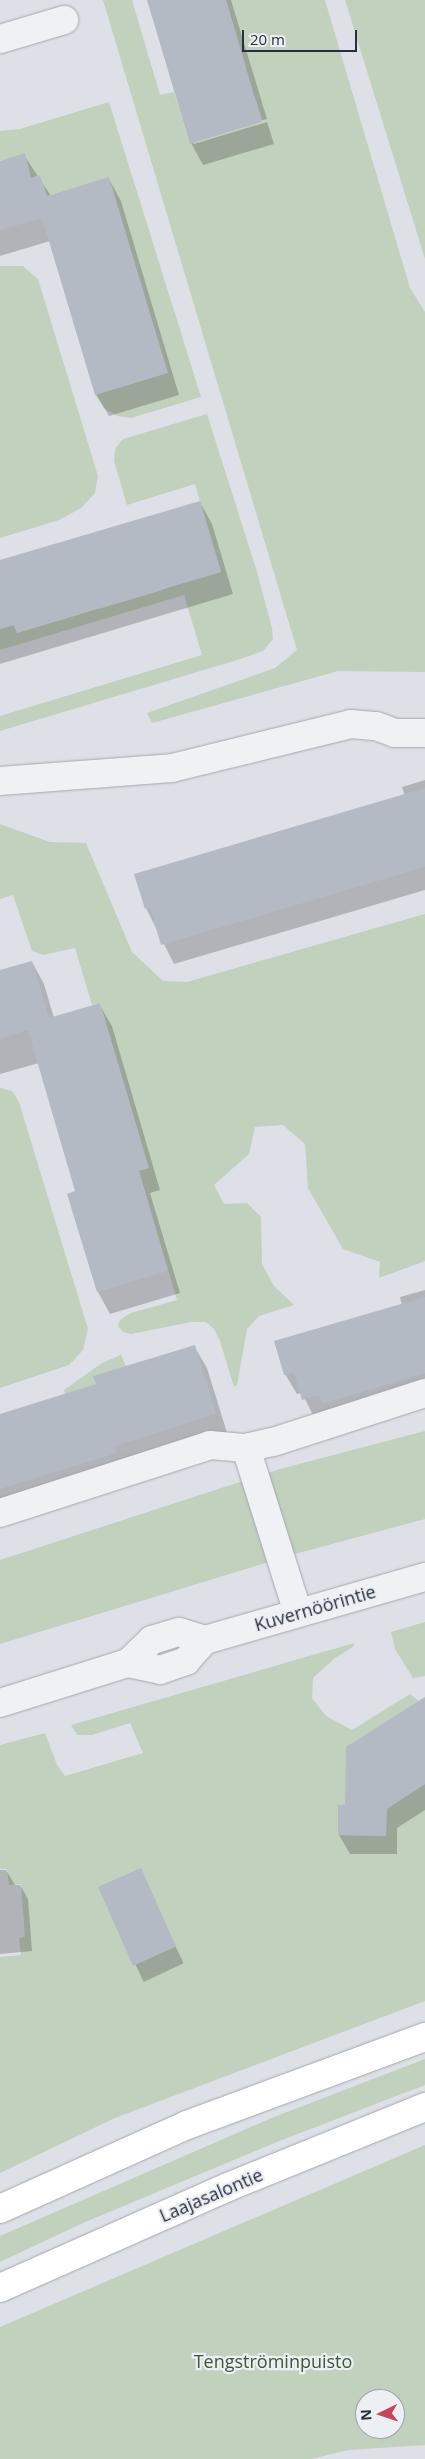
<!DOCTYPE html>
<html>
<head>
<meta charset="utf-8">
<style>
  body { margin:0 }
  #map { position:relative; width:425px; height:2459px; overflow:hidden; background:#dde0e6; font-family:"Open Sans",sans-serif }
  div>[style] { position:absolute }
  .green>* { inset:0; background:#c2d0be }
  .shadow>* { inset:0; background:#0003; transform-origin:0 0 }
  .building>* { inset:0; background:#b4bac3; transform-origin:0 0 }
  .roads { filter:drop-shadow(0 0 1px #a3a7b0) drop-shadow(0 0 1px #a3a7b0) }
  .minor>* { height:28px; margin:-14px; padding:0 14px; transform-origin:14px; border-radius:14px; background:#eff1f5 }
  .major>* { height:28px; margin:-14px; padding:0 14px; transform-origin:14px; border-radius:14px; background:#fff }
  span { translate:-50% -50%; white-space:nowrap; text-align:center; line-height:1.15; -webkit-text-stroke:4.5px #eceff4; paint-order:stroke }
  .street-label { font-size:18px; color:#272e3c }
  .park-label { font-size:18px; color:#3b5735 }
  .north { position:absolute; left:355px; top:2389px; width:50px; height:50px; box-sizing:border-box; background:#eceff4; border:1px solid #9da2aa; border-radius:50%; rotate:266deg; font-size:14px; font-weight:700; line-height:20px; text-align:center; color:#272e3c }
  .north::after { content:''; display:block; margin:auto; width:18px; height:22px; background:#c94457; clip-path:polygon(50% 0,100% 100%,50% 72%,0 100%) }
  .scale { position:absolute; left:242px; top:30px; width:115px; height:22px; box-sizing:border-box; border:2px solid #272e3c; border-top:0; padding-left:6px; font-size:15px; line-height:18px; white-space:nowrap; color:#272e3c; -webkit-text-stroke:4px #eceff4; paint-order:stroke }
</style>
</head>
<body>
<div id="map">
  <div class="green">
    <i style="clip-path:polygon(103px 0,132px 0,160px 95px,174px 92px,190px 144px,263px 122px,256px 100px,247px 102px,237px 70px,246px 67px,226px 0,325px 0,410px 288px,425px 312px,425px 672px,338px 671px,152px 723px,147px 713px,275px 668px,297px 650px)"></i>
    <i style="clip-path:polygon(345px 0,425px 0,425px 259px)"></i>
    <i style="clip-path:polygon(109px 102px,201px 397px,131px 418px,117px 416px,104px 408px,95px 395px,116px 201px,109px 178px,47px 196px,40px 175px,31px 178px,25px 154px,0 161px,0 131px,20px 129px)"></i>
    <i style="clip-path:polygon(0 266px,23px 266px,38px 279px,98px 476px,95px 493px,81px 508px,59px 520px,0 538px)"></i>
    <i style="clip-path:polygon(207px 414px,257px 572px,272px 628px,273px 639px,263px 651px,234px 661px,0 731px,0 716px,202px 655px,184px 595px,0 650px,0 629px,14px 625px,17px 633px,81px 614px,96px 601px,99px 609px,163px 590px,161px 581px,195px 571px,198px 579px,221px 572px,195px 484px,127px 505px,114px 461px,115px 449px,123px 439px)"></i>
    <i style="clip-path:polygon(0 824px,50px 842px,86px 843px,132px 952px,163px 981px,187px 982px,425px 914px,425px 1261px,379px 1278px,380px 1262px,343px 1249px,308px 1188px,305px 1144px,283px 1125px,255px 1127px,249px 1154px,214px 1185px,224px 1204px,247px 1203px,261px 1217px,262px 1264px,274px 1286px,294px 1305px,259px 1316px,247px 1329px,237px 1385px,234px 1387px,220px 1341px,214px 1329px,206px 1322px,191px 1322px,131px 1334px,123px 1332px,118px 1326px,120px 1320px,131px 1313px,177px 1300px,139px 1171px,131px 1107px,100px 1003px,92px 1005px,75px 948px,43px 955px,32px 951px,13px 895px,0 899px)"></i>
    <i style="clip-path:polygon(0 1088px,12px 1091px,19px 1102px,88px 1329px,83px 1350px,69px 1365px,0 1388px)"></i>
    <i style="clip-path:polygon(121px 1355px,126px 1366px,94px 1376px,96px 1384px,65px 1394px,64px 1390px,102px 1363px)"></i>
    <i style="clip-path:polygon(425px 1431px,425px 1519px,295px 1554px,0 1644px,0 1560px,280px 1469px)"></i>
    <i style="clip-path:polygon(425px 1622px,425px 1676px,413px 1678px,395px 1649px,391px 1632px)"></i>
    <i style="clip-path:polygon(354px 1643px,353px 1647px,335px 1658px,313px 1678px,312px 1698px,326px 1716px,352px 1730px,410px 1694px,419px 1701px,345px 1805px,338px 1805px,338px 1835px,386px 1836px,387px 1784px,412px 1792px,425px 1784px,425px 2001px,115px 2118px,0 2173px,0 1957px,21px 1955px,19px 1938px,25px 1937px,21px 1884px,9px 1885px,7px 1869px,0 1869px,0 1745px,45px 1733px,57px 1765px,65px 1776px,143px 1753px,130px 1723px,92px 1735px,77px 1735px,71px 1725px)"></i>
    <i style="clip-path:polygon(425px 2059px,425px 2085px,282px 2140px,83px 2223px,0 2262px,0 2236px,274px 2117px)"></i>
    <i style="clip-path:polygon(evenodd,425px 2145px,425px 2445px,348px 2450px,312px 2459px,0 2459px,0 2327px,425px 2145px,365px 2399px,395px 2399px,395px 2429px,365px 2429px,365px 2399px)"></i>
  </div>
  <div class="shadow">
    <i style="clip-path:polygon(148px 0,231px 0,267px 119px,194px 141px,194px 144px,267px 122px,274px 144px,203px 165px,191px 143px)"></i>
    <i style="clip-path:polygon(24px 155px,51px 196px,109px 179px,121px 201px,179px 395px,109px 416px,96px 394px,50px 241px,0 256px,0 162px)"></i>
    <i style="clip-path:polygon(200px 502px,212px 524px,233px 594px,0 664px,0 561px)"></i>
    <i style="clip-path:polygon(425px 780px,425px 890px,174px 964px,146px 908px,405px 796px,402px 787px)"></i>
    <i style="clip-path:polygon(32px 962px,44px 984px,54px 1018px,99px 1004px,112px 1026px,160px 1190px,150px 1193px,180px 1293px,110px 1314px,98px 1292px,77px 1192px,39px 1063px,0 1074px,0 972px)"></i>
    <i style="clip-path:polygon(425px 1290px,425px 1397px,315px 1419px,302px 1393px,297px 1394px,285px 1374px,402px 1305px,400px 1297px)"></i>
    <i style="clip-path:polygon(194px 1346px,207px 1368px,228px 1436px,0 1514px,0 1415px,98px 1385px)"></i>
    <i style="clip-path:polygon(425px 1711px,425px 1810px,397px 1828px,397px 1854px,350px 1854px,339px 1835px,347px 1806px)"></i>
    <i style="clip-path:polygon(0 1870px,6px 1870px,15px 1885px,20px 1885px,28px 1899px,32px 1951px,0 1954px)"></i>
    <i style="left:140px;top:1870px;width:103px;height:44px;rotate:65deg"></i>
  </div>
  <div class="building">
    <i style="clip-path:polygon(147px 0,226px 0,262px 122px,190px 144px)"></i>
    <i style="clip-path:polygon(25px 153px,31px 178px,40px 175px,47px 196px,109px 177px,168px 373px,95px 395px,42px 218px,0 230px,0 161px)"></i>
    <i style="clip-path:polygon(200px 501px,221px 572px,17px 633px,14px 625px,0 629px,0 560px)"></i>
    <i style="clip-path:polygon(425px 788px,425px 867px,161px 945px,150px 907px,145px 909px,134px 874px)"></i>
    <i style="clip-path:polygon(32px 961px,49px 1018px,100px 1003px,149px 1168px,139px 1171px,168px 1271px,97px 1292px,67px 1194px,75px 1191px,28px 1030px,0 1039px,0 970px)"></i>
    <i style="clip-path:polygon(425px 1297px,425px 1373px,322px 1404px,319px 1395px,302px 1400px,294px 1372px,284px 1375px,274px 1341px)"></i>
    <i style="clip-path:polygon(195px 1345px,216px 1414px,115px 1446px,117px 1453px,0 1489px,0 1414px,96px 1384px,93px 1376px)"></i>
    <i style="clip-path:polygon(425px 1697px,425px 1784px,387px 1809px,386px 1836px,338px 1835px,338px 1805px,345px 1805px,346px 1747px)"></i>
    <i style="left:141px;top:1868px;width:86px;height:47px;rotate:66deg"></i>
  </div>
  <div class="roads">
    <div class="minor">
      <i style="left:0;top:39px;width:67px;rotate:-16.5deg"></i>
      <i style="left:0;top:781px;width:172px;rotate:-4.3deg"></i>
      <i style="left:172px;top:768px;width:184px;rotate:-13.8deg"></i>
      <i style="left:351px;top:724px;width:25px;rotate:5deg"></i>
      <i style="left:376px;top:726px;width:20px;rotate:20deg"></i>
      <i style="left:395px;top:733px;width:30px"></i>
      <i style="left:246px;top:1448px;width:173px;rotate:72.5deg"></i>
      <i style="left:0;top:1513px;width:221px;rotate:-17.9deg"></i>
      <i style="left:210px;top:1445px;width:36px;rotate:5deg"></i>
      <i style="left:246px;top:1448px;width:28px;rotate:-13deg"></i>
      <i style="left:273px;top:1442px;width:160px;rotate:-17.9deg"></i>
      <i style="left:128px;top:1663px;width:33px;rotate:12deg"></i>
      <i style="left:160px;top:1670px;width:28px;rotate:-19deg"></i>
      <i style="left:186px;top:1661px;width:28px;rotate:-48deg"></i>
      <i style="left:205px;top:1640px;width:229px;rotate:-16deg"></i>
      <i style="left:0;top:1703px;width:134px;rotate:-17.4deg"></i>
      <i style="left:128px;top:1663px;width:33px;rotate:-44deg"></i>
      <i style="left:152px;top:1640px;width:28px;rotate:-17deg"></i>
      <i style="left:179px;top:1632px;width:27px;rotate:17deg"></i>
    </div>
    <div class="major">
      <i style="left:0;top:2209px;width:205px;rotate:-24.2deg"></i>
      <i style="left:187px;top:2125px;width:254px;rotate:-20.3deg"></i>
      <i style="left:0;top:2288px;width:249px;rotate:-23.9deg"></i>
      <i style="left:228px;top:2187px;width:213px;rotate:-22.1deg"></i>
    </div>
  </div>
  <div class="street-label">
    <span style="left:315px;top:1608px;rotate:-16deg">Kuvernöörintie</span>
    <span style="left:211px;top:2195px;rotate:-23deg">Laajasalontie</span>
  </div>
  <div class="park-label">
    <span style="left:273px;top:2361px">Tengströminpuisto</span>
  </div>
  <div class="north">N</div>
  <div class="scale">20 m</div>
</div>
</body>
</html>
